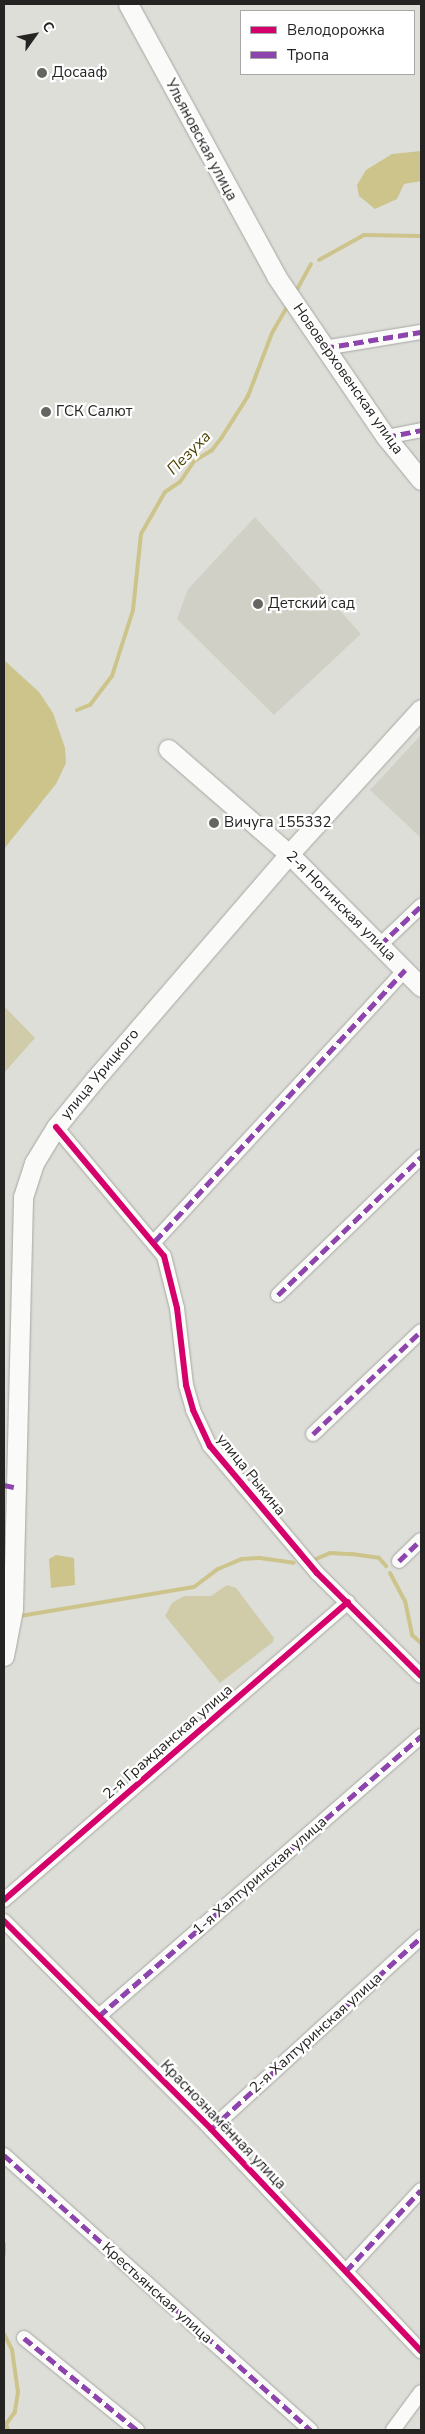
<!DOCTYPE html>
<html>
<head>
<meta charset="utf-8">
<style>
  body { margin:0 }
  #map { position:relative; width:425px; height:2434px; overflow:hidden; background:#deded9; font-family:"Nunito Sans",sans-serif }
  div>[style] { position:absolute }
  .built>* { inset:0; background:#d1d0c6 }
  .green>* { inset:0; background:#d0cba9 }
  .water>* { inset:0; background:#cdc48b }
  .stream>* { height:4px; margin:-2px; padding:0 2px; transform-origin:2px; border-radius:2px; background:#cdc48b }
  .roads { filter:drop-shadow(0 0 1px #a6a6a2) drop-shadow(0 0 1px #a6a6a2) }
  .street>* { height:14px; margin:-7px; padding:0 7px; transform-origin:7px; border-radius:7px; background:#fafaf9 }
  .secondary>* { height:19px; margin:-9.5px; padding:0 9.5px; transform-origin:9.5px; border-radius:9.5px; background:#fafaf9 }
  .quiet>* { height:5px; margin-top:-2.5px; transform-origin:0; background:repeating-linear-gradient(90deg,#8e44ad 0 10px,transparent 0 15px) }
  .cycleway>* { height:6px; margin:-3px; padding:0 3px; transform-origin:3px; border-radius:3px; background:#d6006c }
  .dots>* { width:14px; height:14px; translate:-50% -50%; box-sizing:border-box; border:2px solid #fff; border-radius:50% }
  span { translate:-50% -50%; white-space:nowrap; text-align:center; line-height:1.15; -webkit-text-stroke:4.5px #fff; paint-order:stroke }
  .poi-label { font-size:15px; color:#252422 }
  .left { translate:0 -50%; text-align:left }
  .street-label { font-size:15px; color:#252422 }
  .water-label { font-size:16px; color:#4c4300; font-style:italic }
  .frame { position:absolute; inset:0; border:5px solid #252422; pointer-events:none }
  .legend { position:absolute; left:240px; top:10px; width:175px; height:65px; box-sizing:border-box; background:#fff; border:1px solid #a8a7a7; margin:0; padding:6px 9px; list-style:none; font-size:15px; color:#252422 }
  .legend li { display:flex; align-items:center; gap:10px; height:25px }
  .legend b { width:25px; border:1px solid #a8a7a7 }
  .north { position:absolute; left:10px; top:10px; width:50px; height:50px; -webkit-text-stroke:4px #fff; paint-order:stroke; rotate:58deg; font-size:14px; font-weight:700; line-height:20px; text-align:center; color:#252422 }
  .north::after { content:''; display:block; margin:auto; width:18px; height:22px; background:#252422; clip-path:polygon(50% 0,100% 100%,50% 72%,0 100%) }
</style>
</head>
<body>
<div id="map">
  <div class="built">
    <i style="clip-path:polygon(255px 517px,361px 634px,274px 715px,177px 619px,188px 589px)"></i>
    <i style="clip-path:polygon(421px 735px,421px 838px,370px 790px)"></i>
  </div>
  <div class="green">
    <i style="clip-path:polygon(4px 1006px,35px 1038px,4px 1073px)"></i>
    <i style="clip-path:polygon(227px 1585px,236px 1588px,274px 1638px,273px 1642px,220px 1683px,165px 1616px,172px 1603px,184px 1596px,211px 1596px)"></i>
  </div>
  <div class="water">
    <i style="clip-path:polygon(421px 151px,421px 181px,404px 184px,397px 199px,375px 209px,359px 196px,357px 185px,366px 170px,392px 154px)"></i>
    <i style="clip-path:polygon(4px 660px,39px 692px,53px 713px,65px 748px,66px 763px,56px 784px,4px 849px)"></i>
    <i style="clip-path:polygon(56px 1555px,74px 1558px,75px 1585px,51px 1588px,49px 1559px)"></i>
  </div>
  <div class="stream">
    <i style="left:319px;top:260px;width:51px;rotate:-29.1deg"></i>
    <i style="left:364px;top:235px;width:57px;rotate:1deg"></i>
    <i style="left:295px;top:293px;width:33px;rotate:-61deg"></i>
    <i style="left:77px;top:710px;width:14px;rotate:-21deg"></i>
    <i style="left:90px;top:705px;width:36px;rotate:-53deg"></i>
    <i style="left:112px;top:676px;width:69px;rotate:-72.3deg"></i>
    <i style="left:133px;top:610px;width:76px;rotate:-84deg"></i>
    <i style="left:141px;top:534px;width:48px;rotate:-60.3deg"></i>
    <i style="left:165px;top:492px;width:18px;rotate:-34deg"></i>
    <i style="left:180px;top:482px;width:25px;rotate:-56deg"></i>
    <i style="left:194px;top:461px;width:21px;rotate:-31deg"></i>
    <i style="left:212px;top:450px;width:16px;rotate:-52deg"></i>
    <i style="left:222px;top:437px;width:49px;rotate:-57.6deg"></i>
    <i style="left:248px;top:396px;width:67px;rotate:-69.1deg"></i>
    <i style="left:272px;top:333px;width:32px;rotate:-60deg"></i>
    <i style="left:316px;top:1559px;width:15px;rotate:-23deg"></i>
    <i style="left:330px;top:1553px;width:22px;rotate:3deg"></i>
    <i style="left:352px;top:1554px;width:27px;rotate:8deg"></i>
    <i style="left:379px;top:1558px;width:11px;rotate:49deg"></i>
    <i style="left:390px;top:1573px;width:32px;rotate:62deg"></i>
    <i style="left:405px;top:1601px;width:35px;rotate:78deg"></i>
    <i style="left:412px;top:1635px;width:12px;rotate:42deg"></i>
    <i style="left:20px;top:1616px;width:176px;rotate:-9.5deg"></i>
    <i style="left:194px;top:1587px;width:30px;rotate:-37deg"></i>
    <i style="left:218px;top:1569px;width:26px;rotate:-23deg"></i>
    <i style="left:242px;top:1559px;width:18px;rotate:-3deg"></i>
    <i style="left:260px;top:1558px;width:34px;rotate:8deg"></i>
    <i style="left:4px;top:2244px;width:10px;rotate:90deg"></i>
    <i style="left:4px;top:2334px;width:18px;rotate:63deg"></i>
    <i style="left:12px;top:2350px;width:42px;rotate:81.9deg"></i>
    <i style="left:18px;top:2392px;width:20px;rotate:99deg"></i>
    <i style="left:15px;top:2412px;width:15px;rotate:127deg"></i>
    <i style="left:6px;top:2424px;width:6px;rotate:72deg"></i>
  </div>
  <div class="roads">
    <div class="street">
      <i style="left:324px;top:348px;width:98px;rotate:-9.4deg"></i>
      <i style="left:386px;top:437px;width:36px;rotate:-11deg"></i>
      <i style="left:380px;top:945px;width:57px;rotate:-43.6deg"></i>
      <i style="left:56px;top:1127px;width:168px;rotate:50.1deg"></i>
      <i style="left:164px;top:1256px;width:54px;rotate:76deg"></i>
      <i style="left:177px;top:1308px;width:78px;rotate:83.3deg"></i>
      <i style="left:186px;top:1385px;width:26px;rotate:74deg"></i>
      <i style="left:193px;top:1410px;width:40px;rotate:65deg"></i>
      <i style="left:210px;top:1446px;width:166px;rotate:49.9deg"></i>
      <i style="left:317px;top:1573px;width:146px;rotate:44.7deg"></i>
      <i style="left:155px;top:1241px;width:369px;rotate:-47.3deg"></i>
      <i style="left:278px;top:1295px;width:199px;rotate:-44deg"></i>
      <i style="left:313px;top:1434px;width:149px;rotate:-43.6deg"></i>
      <i style="left:399px;top:1561px;width:30px;rotate:-44deg"></i>
      <i style="left:4px;top:1900px;width:455px;rotate:-40.9deg"></i>
      <i style="left:4px;top:1921px;width:293px;rotate:45.1deg"></i>
      <i style="left:211px;top:2129px;width:306px;rotate:46.6deg"></i>
      <i style="left:99px;top:2016px;width:427px;rotate:-41deg"></i>
      <i style="left:211px;top:2129px;width:285px;rotate:-42.4deg"></i>
      <i style="left:4px;top:2155px;width:412px;rotate:41.9deg"></i>
      <i style="left:346px;top:2271px;width:110px;rotate:-47.2deg"></i>
      <i style="left:24px;top:2338px;width:146px;rotate:39.2deg"></i>
      <i style="left:393px;top:2430px;width:47px;rotate:-53.6deg"></i>
    </div>
    <div class="secondary">
      <i style="left:128px;top:4px;width:310px;rotate:61.4deg"></i>
      <i style="left:276px;top:276px;width:195px;rotate:55.7deg"></i>
      <i style="left:386px;top:437px;width:55px;rotate:50.9deg"></i>
      <i style="left:168px;top:749px;width:160px;rotate:41deg"></i>
      <i style="left:289px;top:854px;width:187px;rotate:45.2deg"></i>
      <i style="left:4px;top:1656px;width:48px;rotate:-79.2deg"></i>
      <i style="left:13px;top:1609px;width:412px;rotate:-88.6deg"></i>
      <i style="left:23px;top:1197px;width:36px;rotate:-72deg"></i>
      <i style="left:34px;top:1163px;width:42px;rotate:-58.6deg"></i>
      <i style="left:56px;top:1127px;width:62px;rotate:-50.9deg"></i>
      <i style="left:95px;top:1079px;width:297px;rotate:-49.2deg"></i>
      <i style="left:289px;top:854px;width:196px;rotate:-47.7deg"></i>
    </div>
  </div>
  <div class="quiet">
    <i style="left:324px;top:348px;width:98px;rotate:-9.4deg"></i>
    <i style="left:386px;top:437px;width:36px;rotate:-11deg"></i>
    <i style="left:380px;top:945px;width:57px;rotate:-43.6deg"></i>
    <i style="left:155px;top:1241px;width:369px;rotate:-47.3deg"></i>
    <i style="left:278px;top:1295px;width:199px;rotate:-44deg"></i>
    <i style="left:313px;top:1434px;width:149px;rotate:-43.6deg"></i>
    <i style="left:4px;top:1485px;width:14px;rotate:12deg"></i>
    <i style="left:399px;top:1561px;width:30px;rotate:-44deg"></i>
    <i style="left:99px;top:2016px;width:427px;rotate:-41deg"></i>
    <i style="left:211px;top:2129px;width:285px;rotate:-42.4deg"></i>
    <i style="left:4px;top:2155px;width:412px;rotate:41.9deg"></i>
    <i style="left:346px;top:2271px;width:110px;rotate:-47.2deg"></i>
    <i style="left:24px;top:2338px;width:146px;rotate:39.2deg"></i>
  </div>
  <div class="cycleway">
    <i style="left:56px;top:1127px;width:168px;rotate:50.1deg"></i>
    <i style="left:164px;top:1256px;width:54px;rotate:76deg"></i>
    <i style="left:177px;top:1308px;width:78px;rotate:83.3deg"></i>
    <i style="left:186px;top:1385px;width:26px;rotate:74deg"></i>
    <i style="left:193px;top:1410px;width:40px;rotate:65deg"></i>
    <i style="left:210px;top:1446px;width:166px;rotate:49.9deg"></i>
    <i style="left:317px;top:1573px;width:146px;rotate:44.7deg"></i>
    <i style="left:4px;top:1900px;width:455px;rotate:-40.9deg"></i>
    <i style="left:4px;top:1921px;width:293px;rotate:45.1deg"></i>
    <i style="left:211px;top:2129px;width:306px;rotate:46.6deg"></i>
  </div>
  <div class="dots">
    <i style="left:42px;top:73px;background:#666562"></i>
    <i style="left:46px;top:412px;background:#666562"></i>
    <i style="left:258px;top:604px;background:#666562"></i>
    <i style="left:214px;top:823px;background:#666562"></i>
  </div>
  <div class="poi-label">
    <span class="left" style="left:52px;top:73px">Досааф</span>
    <span class="left" style="left:56px;top:412px">ГСК Салют</span>
    <span class="left" style="left:268px;top:604px">Детский сад</span>
    <span class="left" style="left:224px;top:823px">Вичуга 155332</span>
  </div>
  <div class="street-label">
    <span style="left:201px;top:140px;rotate:62deg">Ульяновская улица</span>
    <span style="left:348px;top:379px;rotate:55deg">Нововерховенская улица</span>
    <span style="left:341px;top:906px;rotate:45deg">2-я Ногинская улица</span>
    <span style="left:100px;top:1074px;rotate:-50deg">улица Урицкого</span>
    <span style="left:251px;top:1475px;rotate:51deg">улица Рыкина</span>
    <span style="left:168px;top:1742px;rotate:-41deg">2-я Гражданская улица</span>
    <span style="left:260px;top:1876px;rotate:-41deg">1-я Халтуринская улица</span>
    <span style="left:316px;top:2033px;rotate:-42deg">2-я Халтуринская улица</span>
    <span style="left:223px;top:2125px;rotate:46deg">Краснознамённая улица</span>
    <span style="left:157px;top:2293px;rotate:42deg">Крестьянская улица</span>
  </div>
  <div class="water-label">
    <span style="left:189px;top:453px;rotate:-45deg">Пезуха</span>
  </div>
  <div class="frame"></div>
  <ul class="legend">
  <li><b style="height:6px;background:#d6006c"></b>Велодорожка</li>
  <li><b style="height:6px;background:#8e44ad"></b>Тропа</li>
  </ul>
  <div class="north">С</div>
</div>
</body>
</html>
